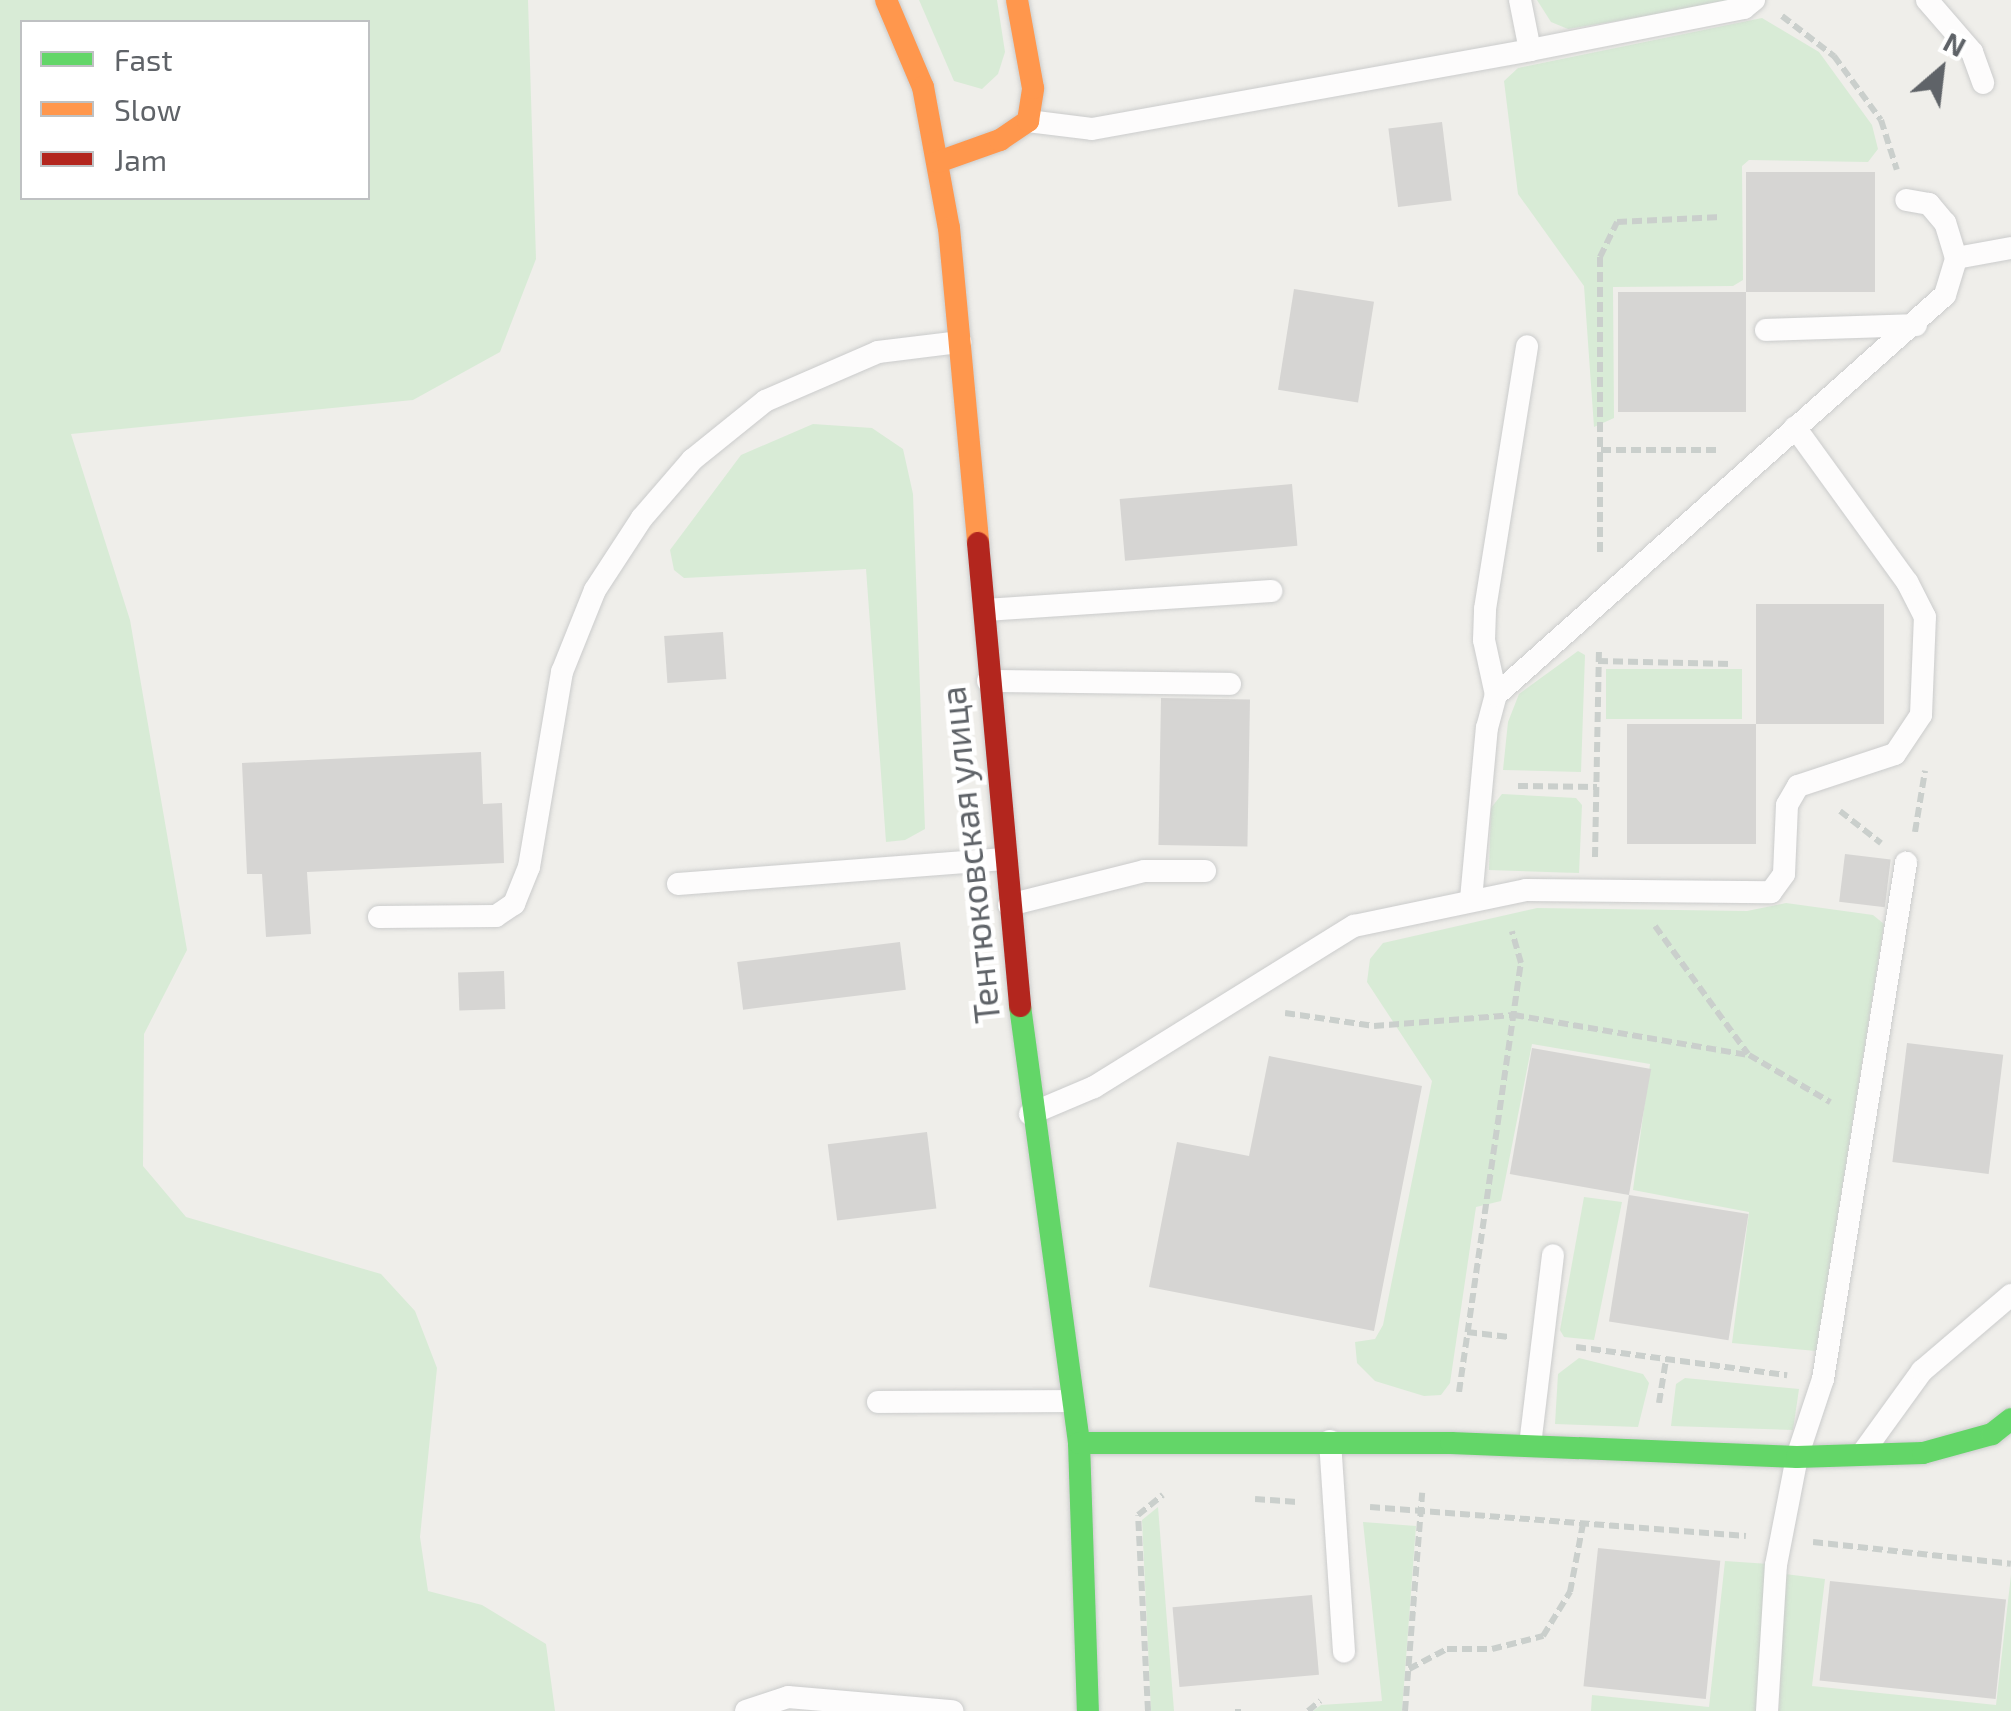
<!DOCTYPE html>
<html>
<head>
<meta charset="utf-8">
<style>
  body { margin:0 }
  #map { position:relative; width:2011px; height:1711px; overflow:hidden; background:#efeeea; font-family:"Exo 2",sans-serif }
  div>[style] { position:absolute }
  .green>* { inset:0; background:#d8ebd6; transform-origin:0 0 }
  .building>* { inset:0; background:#d6d5d3; transform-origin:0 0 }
  .path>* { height:6px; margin-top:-3px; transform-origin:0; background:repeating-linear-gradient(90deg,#cacfcc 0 10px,transparent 0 15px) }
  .roads { filter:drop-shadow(0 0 2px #cbcccc) drop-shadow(0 0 2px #cbcccc) }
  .lane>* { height:22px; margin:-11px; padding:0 11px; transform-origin:11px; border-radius:11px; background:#fdfcfc }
  .fast>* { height:22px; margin:-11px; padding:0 11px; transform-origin:11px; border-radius:11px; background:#63d668 }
  .slow>* { height:22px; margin:-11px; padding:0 11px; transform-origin:11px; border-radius:11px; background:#ff974d }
  .jam>* { height:22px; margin:-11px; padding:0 11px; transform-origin:11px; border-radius:11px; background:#b3261e }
  span { translate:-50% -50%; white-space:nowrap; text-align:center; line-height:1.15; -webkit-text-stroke:9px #fff; paint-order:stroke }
  .street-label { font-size:35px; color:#5f6368 }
  .legend { position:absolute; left:20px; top:20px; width:350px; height:180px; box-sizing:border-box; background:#fff; border:2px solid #bfc1c3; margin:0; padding:12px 18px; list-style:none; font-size:30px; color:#5f6368 }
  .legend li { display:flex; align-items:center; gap:20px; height:50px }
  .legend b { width:50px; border:2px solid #bfc1c3 }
  .north { position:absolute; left:1891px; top:20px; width:100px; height:100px; -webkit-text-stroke:8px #fff; paint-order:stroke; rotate:28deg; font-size:28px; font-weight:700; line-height:40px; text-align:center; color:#5f6368 }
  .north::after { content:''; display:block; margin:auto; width:35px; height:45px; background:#5f6368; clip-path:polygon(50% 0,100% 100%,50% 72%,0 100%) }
</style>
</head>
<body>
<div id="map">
  <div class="green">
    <i style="clip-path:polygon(evenodd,0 0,528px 0,536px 259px,500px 352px,413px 400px,71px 434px,130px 620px,187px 950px,144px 1034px,143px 1166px,186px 1217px,381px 1274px,415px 1311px,437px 1368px,420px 1537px,428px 1591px,482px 1605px,546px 1644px,555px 1711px,0 1711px,0 0,22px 22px,368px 22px,368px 198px,22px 198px,22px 22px)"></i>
    <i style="clip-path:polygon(919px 0,997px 0,1005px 52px,998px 74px,982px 89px,954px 81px)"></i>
    <i style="clip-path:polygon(1537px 0,1730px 0,1730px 2px,1568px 29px,1551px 22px)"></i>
    <i style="clip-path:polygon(1762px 18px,1819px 52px,1872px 125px,1878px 149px,1868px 162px,1749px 160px,1742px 166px,1743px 280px,1733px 286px,1613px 287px,1614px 418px,1594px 427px,1584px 286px,1518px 194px,1504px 81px,1518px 68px)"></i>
    <i style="clip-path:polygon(813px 424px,872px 428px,903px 449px,913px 494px,925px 829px,905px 840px,886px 842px,866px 569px,684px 578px,674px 570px,670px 550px,741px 455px)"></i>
    <i style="clip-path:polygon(1578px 651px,1585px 655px,1581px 772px,1503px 770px,1508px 722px,1519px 694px)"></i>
    <i style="left:1606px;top:669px;width:136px;height:50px"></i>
    <i style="clip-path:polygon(1502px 794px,1576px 798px,1582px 805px,1579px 873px,1489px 870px,1491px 808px)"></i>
    <i style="clip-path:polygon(1786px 903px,1873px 915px,1884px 924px,1816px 1351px,1732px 1343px,1749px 1212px,1633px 1190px,1650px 1064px,1532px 1044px,1501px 1201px,1476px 1207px,1450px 1383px,1441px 1395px,1424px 1396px,1375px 1381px,1357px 1363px,1355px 1342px,1375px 1339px,1383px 1325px,1432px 1081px,1367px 982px,1370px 959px,1383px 943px,1537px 908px,1747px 911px)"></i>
    <i style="clip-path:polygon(1584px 1197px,1622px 1202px,1594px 1340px,1564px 1337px,1560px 1330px)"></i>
    <i style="clip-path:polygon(1579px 1358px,1643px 1374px,1649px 1383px,1638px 1427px,1555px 1424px,1558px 1374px)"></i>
    <i style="clip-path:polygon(1685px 1378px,1799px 1389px,1793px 1430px,1671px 1426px,1676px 1384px)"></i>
    <i style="clip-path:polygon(1158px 1507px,1174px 1711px,1151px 1711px,1142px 1520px)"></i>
    <i style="clip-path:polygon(1363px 1522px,1416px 1526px,1402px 1711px,1313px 1711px,1321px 1705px,1382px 1701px)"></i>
    <i style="clip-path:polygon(1725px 1561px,1769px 1564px,1760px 1711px,1591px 1711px,1592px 1695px,1709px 1707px)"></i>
    <i style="clip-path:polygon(1785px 1574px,1825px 1579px,1812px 1686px,1996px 1705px,2011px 1575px,2011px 1711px,1779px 1711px)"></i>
  </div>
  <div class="building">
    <i style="left:1442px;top:122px;width:79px;height:54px;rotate:83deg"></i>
    <i style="left:1746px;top:172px;width:129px;height:120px"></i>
    <i style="left:1294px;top:289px;width:81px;height:102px;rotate:9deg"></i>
    <i style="left:1618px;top:292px;width:128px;height:120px"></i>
    <i style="left:1292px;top:484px;width:62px;height:173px;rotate:85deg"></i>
    <i style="left:1756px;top:604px;width:128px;height:120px"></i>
    <i style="left:723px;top:632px;width:47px;height:59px;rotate:86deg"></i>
    <i style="left:1161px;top:698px;width:89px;height:147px;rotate:1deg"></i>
    <i style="left:1627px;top:724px;width:129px;height:120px"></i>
    <i style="clip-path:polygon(481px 752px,483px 804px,502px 803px,504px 863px,307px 872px,311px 934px,266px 937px,262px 874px,247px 874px,242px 763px)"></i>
    <i style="left:1845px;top:854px;width:46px;height:48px;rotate:7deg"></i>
    <i style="left:900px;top:942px;width:48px;height:164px;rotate:83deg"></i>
    <i style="left:504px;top:971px;width:38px;height:46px;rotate:88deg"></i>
    <i style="left:1907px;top:1043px;width:97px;height:120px;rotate:7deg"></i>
    <i style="left:1532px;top:1048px;width:121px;height:128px;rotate:10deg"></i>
    <i style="clip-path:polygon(1269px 1056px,1422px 1086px,1374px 1331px,1149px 1287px,1177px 1142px,1249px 1156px)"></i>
    <i style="left:927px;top:1132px;width:77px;height:100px;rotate:83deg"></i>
    <i style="left:1629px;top:1195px;width:121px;height:128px;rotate:9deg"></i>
    <i style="left:1598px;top:1548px;width:123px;height:139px;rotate:6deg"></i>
    <i style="left:1830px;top:1581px;width:177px;height:100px;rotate:6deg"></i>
    <i style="left:1312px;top:1595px;width:80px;height:140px;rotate:85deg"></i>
  </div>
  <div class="path">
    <i style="left:1782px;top:16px;width:66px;rotate:37.6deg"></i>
    <i style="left:1834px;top:56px;width:79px;rotate:53.7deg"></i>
    <i style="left:1881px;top:120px;width:52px;rotate:72.3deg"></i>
    <i style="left:1601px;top:450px;width:117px"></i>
    <i style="left:1600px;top:552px;width:295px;rotate:-90deg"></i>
    <i style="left:1600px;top:257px;width:39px;rotate:-64deg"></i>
    <i style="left:1617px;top:222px;width:104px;rotate:-2.8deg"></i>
    <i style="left:1598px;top:661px;width:133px;rotate:1.3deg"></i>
    <i style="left:1518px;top:786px;width:79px;rotate:0.7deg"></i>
    <i style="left:1840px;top:811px;width:52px;rotate:38deg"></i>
    <i style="left:1915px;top:832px;width:62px;rotate:-80.7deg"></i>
    <i style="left:1595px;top:857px;width:208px;rotate:-88.9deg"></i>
    <i style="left:1655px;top:926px;width:158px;rotate:54deg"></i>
    <i style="left:1285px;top:1013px;width:90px;rotate:8.3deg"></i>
    <i style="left:1374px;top:1026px;width:140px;rotate:-4.5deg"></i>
    <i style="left:1514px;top:1015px;width:238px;rotate:9.7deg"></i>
    <i style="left:1749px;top:1055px;width:94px;rotate:30.1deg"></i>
    <i style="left:1467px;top:1332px;width:42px;rotate:6.8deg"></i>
    <i style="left:1576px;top:1347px;width:213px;rotate:7.6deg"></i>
    <i style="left:1459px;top:1392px;width:433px;rotate:-81.8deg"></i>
    <i style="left:1521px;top:963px;width:33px;rotate:-106deg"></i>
    <i style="left:1659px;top:1403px;width:44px;rotate:-80.8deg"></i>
    <i style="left:1255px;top:1499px;width:42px;rotate:4.1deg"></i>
    <i style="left:1370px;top:1507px;width:377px;rotate:4.4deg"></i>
    <i style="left:1813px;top:1542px;width:199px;rotate:6.3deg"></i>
    <i style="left:1409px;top:1669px;width:43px;rotate:-27.8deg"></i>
    <i style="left:1447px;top:1649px;width:45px"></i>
    <i style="left:1492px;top:1649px;width:53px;rotate:-14.3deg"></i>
    <i style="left:1543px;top:1636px;width:52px;rotate:-58.5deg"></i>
    <i style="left:1570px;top:1592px;width:69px;rotate:-79.2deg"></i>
    <i style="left:1238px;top:1709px;width:2px;rotate:90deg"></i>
    <i style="left:1148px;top:1711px;width:196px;rotate:-92.9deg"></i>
    <i style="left:1138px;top:1515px;width:32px;rotate:-39deg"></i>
    <i style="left:1308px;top:1711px;width:16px;rotate:-40deg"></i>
    <i style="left:1405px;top:1711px;width:219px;rotate:-85.5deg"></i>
  </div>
  <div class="roads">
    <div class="lane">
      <i style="left:1520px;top:0;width:51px;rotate:78.7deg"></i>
      <i style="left:1927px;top:0;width:69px;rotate:49.1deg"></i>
      <i style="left:1972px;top:52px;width:33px;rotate:70deg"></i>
      <i style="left:1028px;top:121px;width:64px;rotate:7.1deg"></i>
      <i style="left:1092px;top:129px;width:445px;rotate:-10.2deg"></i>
      <i style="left:1530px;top:50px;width:218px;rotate:-11.1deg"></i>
      <i style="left:1744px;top:8px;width:13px;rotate:-39deg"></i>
      <i style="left:1956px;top:258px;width:56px;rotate:-10.3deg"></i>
      <i style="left:1766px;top:330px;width:150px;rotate:-1.9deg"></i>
      <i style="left:985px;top:610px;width:287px;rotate:-3.8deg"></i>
      <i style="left:988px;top:681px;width:242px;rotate:0.7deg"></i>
      <i style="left:1496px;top:695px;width:56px;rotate:-102.3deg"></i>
      <i style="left:1484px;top:640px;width:31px;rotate:-88deg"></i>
      <i style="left:1485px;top:609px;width:266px;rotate:-80.9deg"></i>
      <i style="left:678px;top:884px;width:327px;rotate:-4.4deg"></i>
      <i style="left:1471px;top:899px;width:172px;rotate:-84.7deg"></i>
      <i style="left:1487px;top:728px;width:34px;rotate:-75deg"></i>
      <i style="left:1496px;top:695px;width:601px;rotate:-41.7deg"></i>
      <i style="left:1945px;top:295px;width:39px;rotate:-73deg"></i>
      <i style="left:1956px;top:258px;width:37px;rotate:-107deg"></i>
      <i style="left:1945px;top:223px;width:25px;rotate:-130deg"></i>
      <i style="left:1929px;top:204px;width:23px;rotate:-170deg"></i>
      <i style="left:1009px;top:905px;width:139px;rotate:-14.1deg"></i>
      <i style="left:1144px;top:871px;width:61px"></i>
      <i style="left:379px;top:917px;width:117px;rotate:-0.5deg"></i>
      <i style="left:496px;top:916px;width:22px;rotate:-34deg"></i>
      <i style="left:514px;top:904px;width:40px;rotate:-68deg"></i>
      <i style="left:529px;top:867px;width:198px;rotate:-80.4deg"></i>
      <i style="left:562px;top:672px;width:88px;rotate:-68.1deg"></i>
      <i style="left:595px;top:590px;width:86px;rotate:-56.9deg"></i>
      <i style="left:642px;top:518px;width:77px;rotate:-49.2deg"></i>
      <i style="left:692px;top:460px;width:94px;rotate:-38.9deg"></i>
      <i style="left:765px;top:401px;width:123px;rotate:-23.4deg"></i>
      <i style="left:878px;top:352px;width:83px;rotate:-7deg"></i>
      <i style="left:1030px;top:1114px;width:69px;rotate:-22.9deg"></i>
      <i style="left:1094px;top:1087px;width:306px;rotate:-31.8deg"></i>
      <i style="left:1354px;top:926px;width:176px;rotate:-11.8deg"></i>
      <i style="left:1526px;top:890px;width:245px;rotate:0.5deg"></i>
      <i style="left:1771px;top:892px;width:22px;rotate:-54deg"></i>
      <i style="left:1784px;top:874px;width:69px;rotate:-87.5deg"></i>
      <i style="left:1787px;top:805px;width:22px;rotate:-60deg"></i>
      <i style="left:1798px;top:786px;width:102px;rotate:-18.3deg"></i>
      <i style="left:1895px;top:754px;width:47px;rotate:-56.3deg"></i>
      <i style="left:1921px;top:715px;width:98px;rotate:-87.7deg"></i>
      <i style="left:1925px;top:617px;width:39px;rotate:-117deg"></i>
      <i style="left:1907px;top:582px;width:191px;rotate:-125.9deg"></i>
      <i style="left:878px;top:1402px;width:194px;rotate:-0.3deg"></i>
      <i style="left:1330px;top:1441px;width:211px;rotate:86.2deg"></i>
      <i style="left:1530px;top:1445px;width:191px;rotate:-83.1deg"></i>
      <i style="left:1864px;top:1451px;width:99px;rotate:-54.1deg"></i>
      <i style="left:1922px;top:1371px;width:117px;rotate:-40.5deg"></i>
      <i style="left:746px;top:1711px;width:44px;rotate:-18.4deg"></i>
      <i style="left:788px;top:1697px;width:165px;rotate:4.9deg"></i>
      <i style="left:1767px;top:1711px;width:146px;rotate:-86.5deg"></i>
      <i style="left:1776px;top:1565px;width:110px;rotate:-79deg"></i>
      <i style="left:1797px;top:1457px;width:82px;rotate:-71.6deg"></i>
      <i style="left:1823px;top:1379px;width:523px;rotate:-80.86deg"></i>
    </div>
    <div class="fast">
      <i style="left:1020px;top:1006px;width:441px;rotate:82.3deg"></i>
      <i style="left:1079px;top:1443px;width:268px;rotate:88.1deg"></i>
      <i style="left:1079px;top:1443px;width:372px"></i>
      <i style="left:1451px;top:1443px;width:346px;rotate:2.3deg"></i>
      <i style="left:1797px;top:1457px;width:126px;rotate:-1.8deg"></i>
      <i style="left:1923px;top:1453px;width:72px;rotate:-15.4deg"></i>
      <i style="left:1992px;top:1434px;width:24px;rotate:-38deg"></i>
    </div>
    <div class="slow">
      <i style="left:886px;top:0;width:95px;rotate:67deg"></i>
      <i style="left:923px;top:87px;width:143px;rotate:79.6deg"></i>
      <i style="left:949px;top:228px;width:316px;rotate:84.7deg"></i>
      <i style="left:938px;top:162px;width:66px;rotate:-19.5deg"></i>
      <i style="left:1000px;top:140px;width:34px;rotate:-34deg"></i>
      <i style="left:1028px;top:121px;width:33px;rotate:-81deg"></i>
      <i style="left:1033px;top:88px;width:89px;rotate:-100.3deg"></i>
    </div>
    <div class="jam">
      <i style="left:978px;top:543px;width:465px;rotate:84.8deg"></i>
    </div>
  </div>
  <div class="street-label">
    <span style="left:969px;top:855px;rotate:-96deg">Тентюковская улица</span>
  </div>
  <ul class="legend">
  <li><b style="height:12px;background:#63d668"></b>Fast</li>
  <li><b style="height:12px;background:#ff974d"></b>Slow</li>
  <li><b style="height:12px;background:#b3261e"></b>Jam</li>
  </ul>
  <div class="north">N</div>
</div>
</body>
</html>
